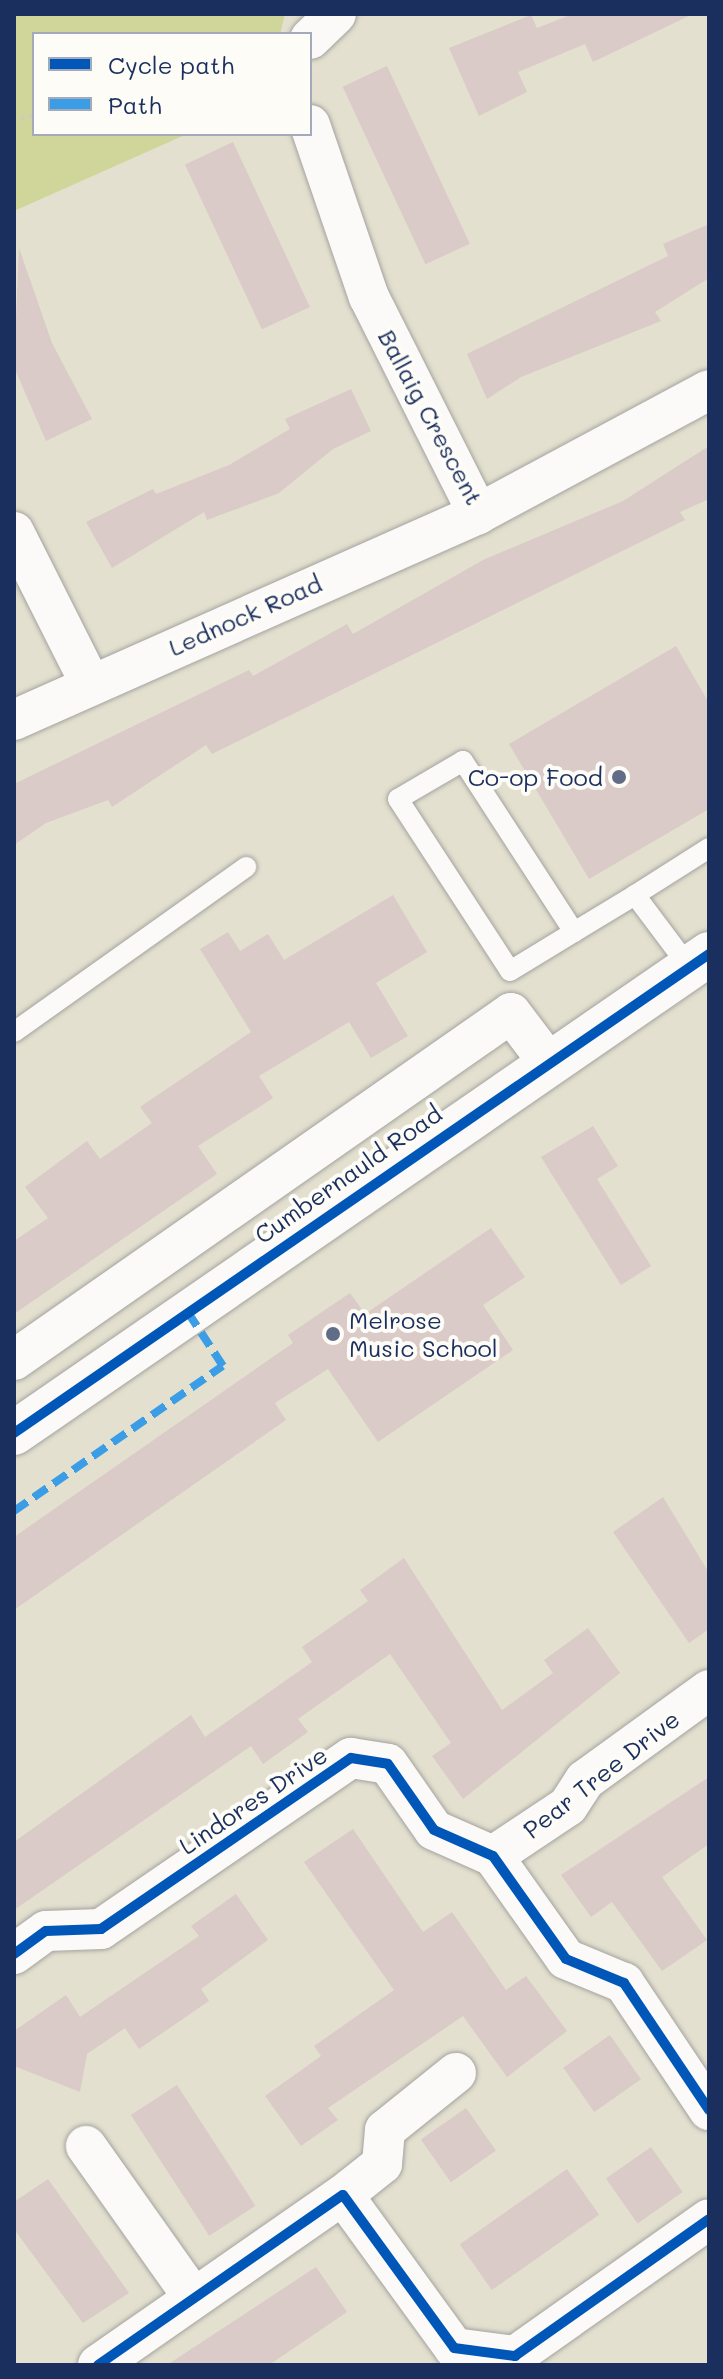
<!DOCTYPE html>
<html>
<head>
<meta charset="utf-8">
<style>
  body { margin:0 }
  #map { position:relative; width:723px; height:2379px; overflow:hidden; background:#e4e0cf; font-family:Mali,sans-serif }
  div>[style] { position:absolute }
  .green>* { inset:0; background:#d0d59a }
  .building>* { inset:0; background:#dacac8; transform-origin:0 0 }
  .path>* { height:5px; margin-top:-2.5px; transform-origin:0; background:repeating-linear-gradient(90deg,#cacaca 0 2px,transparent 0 8px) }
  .roads { filter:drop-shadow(0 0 2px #a3a4a0) drop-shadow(0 0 2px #a3a4a0) }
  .service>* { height:20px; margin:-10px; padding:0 10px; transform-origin:10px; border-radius:10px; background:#fbfaf8 }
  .minor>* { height:40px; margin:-20px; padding:0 20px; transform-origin:20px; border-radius:20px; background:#fbfaf8 }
  .primary>* { height:44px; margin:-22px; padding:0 22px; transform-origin:22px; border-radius:22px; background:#fbfaf8 }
  .quiet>* { height:8px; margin-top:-4px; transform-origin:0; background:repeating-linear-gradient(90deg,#3b9de6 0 16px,transparent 0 24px) }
  .cycleway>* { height:10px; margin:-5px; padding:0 5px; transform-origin:5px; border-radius:5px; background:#0057b8 }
  .dots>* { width:22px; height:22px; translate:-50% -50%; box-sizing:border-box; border:4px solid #fdfcf7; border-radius:50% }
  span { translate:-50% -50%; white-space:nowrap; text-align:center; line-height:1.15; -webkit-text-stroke:8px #fdfcf7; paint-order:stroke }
  .street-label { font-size:24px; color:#1b2f5e }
  .poi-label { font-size:24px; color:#1b2f5e }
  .right { translate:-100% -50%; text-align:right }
  .left { translate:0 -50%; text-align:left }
  .frame { position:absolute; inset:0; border:16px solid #1b2f5e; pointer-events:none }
  .legend { position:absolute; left:32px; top:32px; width:280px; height:104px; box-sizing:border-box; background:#fdfcf7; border:2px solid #a3aaba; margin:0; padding:10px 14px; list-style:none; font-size:24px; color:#1b2f5e }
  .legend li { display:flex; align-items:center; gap:16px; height:40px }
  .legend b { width:40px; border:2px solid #a3aaba }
</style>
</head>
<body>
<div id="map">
  <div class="green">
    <i style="clip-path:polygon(14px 14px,285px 14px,280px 34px,34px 34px,34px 134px,187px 134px,14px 211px)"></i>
  </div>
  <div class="building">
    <i style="clip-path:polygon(573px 14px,693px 14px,593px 62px,585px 44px,518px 72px,527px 92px,479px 116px,449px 48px,531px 15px,537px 28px)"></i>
    <i style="left:387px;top:66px;width:196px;height:49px;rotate:65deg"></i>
    <i style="left:233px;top:142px;width:182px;height:53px;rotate:65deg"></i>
    <i style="clip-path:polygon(709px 224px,709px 278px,655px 312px,661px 321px,521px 377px,487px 399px,467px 354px,668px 256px,663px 244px)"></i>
    <i style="clip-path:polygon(19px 248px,52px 343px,92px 419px,46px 441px,14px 367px)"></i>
    <i style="clip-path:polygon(351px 389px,371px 431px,333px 449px,279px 493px,207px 520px,204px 512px,112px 568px,86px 522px,153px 489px,156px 494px,229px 465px,290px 429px,285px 419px)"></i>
    <i style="clip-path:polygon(709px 446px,709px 499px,680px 512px,685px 520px,212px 754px,206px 745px,112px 807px,108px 800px,46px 823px,14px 845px,14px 784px,249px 670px,253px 676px,347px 624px,353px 634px,483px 560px,623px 501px)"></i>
    <i style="clip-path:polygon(676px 646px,709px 703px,709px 809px,589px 879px,509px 744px)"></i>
    <i style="clip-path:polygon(393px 895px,427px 952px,376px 983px,408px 1036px,371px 1058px,349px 1022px,259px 1076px,273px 1098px,198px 1146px,217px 1174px,14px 1314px,14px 1241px,48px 1218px,25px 1187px,87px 1141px,100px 1159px,152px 1123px,140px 1107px,251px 1032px,200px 949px,228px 932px,240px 951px,268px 934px,284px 960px)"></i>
    <i style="clip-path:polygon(593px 1126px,618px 1166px,597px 1179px,651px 1266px,621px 1285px,541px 1157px)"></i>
    <i style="clip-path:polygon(491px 1228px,525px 1277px,483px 1305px,513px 1350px,378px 1442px,328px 1369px,275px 1403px,286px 1420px,14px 1610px,14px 1537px,293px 1343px,288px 1335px,350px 1293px,365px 1314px)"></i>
    <i style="clip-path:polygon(663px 1497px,709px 1573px,709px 1629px,689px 1643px,613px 1532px)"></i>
    <i style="clip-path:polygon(404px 1558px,502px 1710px,553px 1673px,544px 1660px,588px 1628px,620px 1673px,463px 1799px,432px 1756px,451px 1743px,390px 1654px,298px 1719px,308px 1732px,263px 1764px,251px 1746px,14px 1910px,14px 1842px,191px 1715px,205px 1737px,312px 1662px,302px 1647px,368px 1601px,360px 1590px)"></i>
    <i style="clip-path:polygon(709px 1777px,709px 1844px,662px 1877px,707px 1940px,662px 1971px,612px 1902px,591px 1917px,561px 1875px)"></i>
    <i style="clip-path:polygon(353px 1829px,423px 1932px,452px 1912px,506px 1990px,526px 1976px,567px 2031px,507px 2077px,463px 2016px,328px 2108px,338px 2120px,301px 2146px,265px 2096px,321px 2056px,314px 2046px,394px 1990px,304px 1862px)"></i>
    <i style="clip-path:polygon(236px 1894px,268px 1940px,201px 1989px,209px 2001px,139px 2049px,125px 2028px,87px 2054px,80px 2092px,14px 2066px,14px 2031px,66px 1995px,80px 2017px,199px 1936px,191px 1926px)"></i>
    <i style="left:610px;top:2035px;width:54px;height:57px;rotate:55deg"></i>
    <i style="left:177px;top:2085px;width:144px;height:55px;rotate:57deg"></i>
    <i style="left:466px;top:2108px;width:52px;height:55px;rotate:55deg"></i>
    <i style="left:651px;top:2147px;width:55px;height:55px;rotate:55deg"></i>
    <i style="left:567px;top:2169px;width:56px;height:131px;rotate:55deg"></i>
    <i style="clip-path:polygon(48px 2179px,129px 2293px,83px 2323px,14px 2229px,14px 2202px)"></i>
    <i style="clip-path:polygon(316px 2267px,347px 2312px,269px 2365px,167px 2365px)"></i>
  </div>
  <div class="path">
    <i style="left:14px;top:120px;width:21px;rotate:-14deg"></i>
  </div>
  <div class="roads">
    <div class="service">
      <i style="left:635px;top:895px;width:88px;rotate:-32.4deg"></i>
      <i style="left:574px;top:932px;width:204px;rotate:-123deg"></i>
      <i style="left:463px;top:761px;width:75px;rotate:149.7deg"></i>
      <i style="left:398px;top:799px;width:205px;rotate:56.9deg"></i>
      <i style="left:510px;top:971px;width:75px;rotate:-31.4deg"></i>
      <i style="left:574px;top:932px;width:71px;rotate:-31.2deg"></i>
      <i style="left:635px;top:895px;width:90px;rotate:53.1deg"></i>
      <i style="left:14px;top:1032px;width:285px;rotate:-35.4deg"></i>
    </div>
    <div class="minor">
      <i style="left:310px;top:39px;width:36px;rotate:-44deg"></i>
      <i style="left:310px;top:125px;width:182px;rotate:71.1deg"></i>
      <i style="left:369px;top:297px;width:243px;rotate:63.3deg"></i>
      <i style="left:14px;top:532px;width:169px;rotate:63.3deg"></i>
      <i style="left:14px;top:720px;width:508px;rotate:-23.94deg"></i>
      <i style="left:478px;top:514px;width:262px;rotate:-28.2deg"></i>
      <i style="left:14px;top:1360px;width:606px;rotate:-34.92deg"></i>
      <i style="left:511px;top:1013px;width:61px;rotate:52.9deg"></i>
      <i style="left:493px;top:1856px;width:90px;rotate:-33.7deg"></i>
      <i style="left:568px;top:1806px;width:31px;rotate:-57deg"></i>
      <i style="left:585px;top:1780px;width:153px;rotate:-36deg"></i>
      <i style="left:14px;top:1954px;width:39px;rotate:-36deg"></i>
      <i style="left:46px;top:1931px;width:55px;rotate:-2.1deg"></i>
      <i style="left:101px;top:1929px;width:303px;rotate:-34.4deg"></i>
      <i style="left:351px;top:1758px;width:37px;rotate:9deg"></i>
      <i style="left:388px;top:1764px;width:80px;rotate:55.1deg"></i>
      <i style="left:434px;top:1830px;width:64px;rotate:23.8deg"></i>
      <i style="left:493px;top:1856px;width:126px;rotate:54.7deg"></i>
      <i style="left:566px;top:1959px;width:63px;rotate:22.5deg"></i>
      <i style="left:624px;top:1983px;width:153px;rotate:56.2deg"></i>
      <i style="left:86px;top:2146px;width:185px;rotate:54.7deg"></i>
      <i style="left:343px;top:2195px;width:50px;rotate:-38.5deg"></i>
      <i style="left:382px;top:2164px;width:34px;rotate:-85deg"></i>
      <i style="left:385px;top:2130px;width:91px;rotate:-38.8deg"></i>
      <i style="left:98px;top:2365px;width:298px;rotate:-34.8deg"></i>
      <i style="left:343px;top:2195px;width:189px;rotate:54deg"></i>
      <i style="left:454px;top:2348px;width:62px;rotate:7.5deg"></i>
      <i style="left:515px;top:2356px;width:237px;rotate:-35.2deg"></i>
    </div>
    <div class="primary">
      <i style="left:14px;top:1433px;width:844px;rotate:-34.57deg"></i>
    </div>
  </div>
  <div class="quiet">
    <i style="left:14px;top:1511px;width:254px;rotate:-34.8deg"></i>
    <i style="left:223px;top:1366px;width:66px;rotate:-123.2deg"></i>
  </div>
  <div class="cycleway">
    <i style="left:14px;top:1433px;width:844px;rotate:-34.57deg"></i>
    <i style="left:14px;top:1954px;width:39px;rotate:-36deg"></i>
    <i style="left:46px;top:1931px;width:55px;rotate:-2.1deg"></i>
    <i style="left:101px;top:1929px;width:303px;rotate:-34.4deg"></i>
    <i style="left:351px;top:1758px;width:37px;rotate:9deg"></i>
    <i style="left:388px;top:1764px;width:80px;rotate:55.1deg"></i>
    <i style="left:434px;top:1830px;width:64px;rotate:23.8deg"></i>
    <i style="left:493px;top:1856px;width:126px;rotate:54.7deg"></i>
    <i style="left:566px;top:1959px;width:63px;rotate:22.5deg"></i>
    <i style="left:624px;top:1983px;width:153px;rotate:56.2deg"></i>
    <i style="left:98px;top:2365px;width:298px;rotate:-34.8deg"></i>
    <i style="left:343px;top:2195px;width:189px;rotate:54deg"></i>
    <i style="left:454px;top:2348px;width:62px;rotate:7.5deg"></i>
    <i style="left:515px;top:2356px;width:237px;rotate:-35.2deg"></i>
  </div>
  <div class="dots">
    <i style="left:619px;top:777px;background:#616d86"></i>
    <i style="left:333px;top:1334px;background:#616d86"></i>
  </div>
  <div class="street-label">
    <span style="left:431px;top:417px;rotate:62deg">Ballaig Crescent</span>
    <span style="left:245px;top:615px;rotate:-24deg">Lednock Road</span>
    <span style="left:348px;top:1174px;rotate:-35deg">Cumbernauld Road</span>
    <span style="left:601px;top:1774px;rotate:-38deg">Pear Tree Drive</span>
    <span style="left:253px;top:1800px;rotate:-34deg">Lindores Drive</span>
  </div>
  <div class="poi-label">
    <span class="right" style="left:603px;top:777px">Co-op Food</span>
    <span class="left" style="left:349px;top:1334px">Melrose<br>Music School</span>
  </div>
  <div class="frame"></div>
  <ul class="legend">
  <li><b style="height:10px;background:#0057b8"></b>Cycle path</li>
  <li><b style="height:10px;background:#3b9de6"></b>Path</li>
  </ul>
</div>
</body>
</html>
